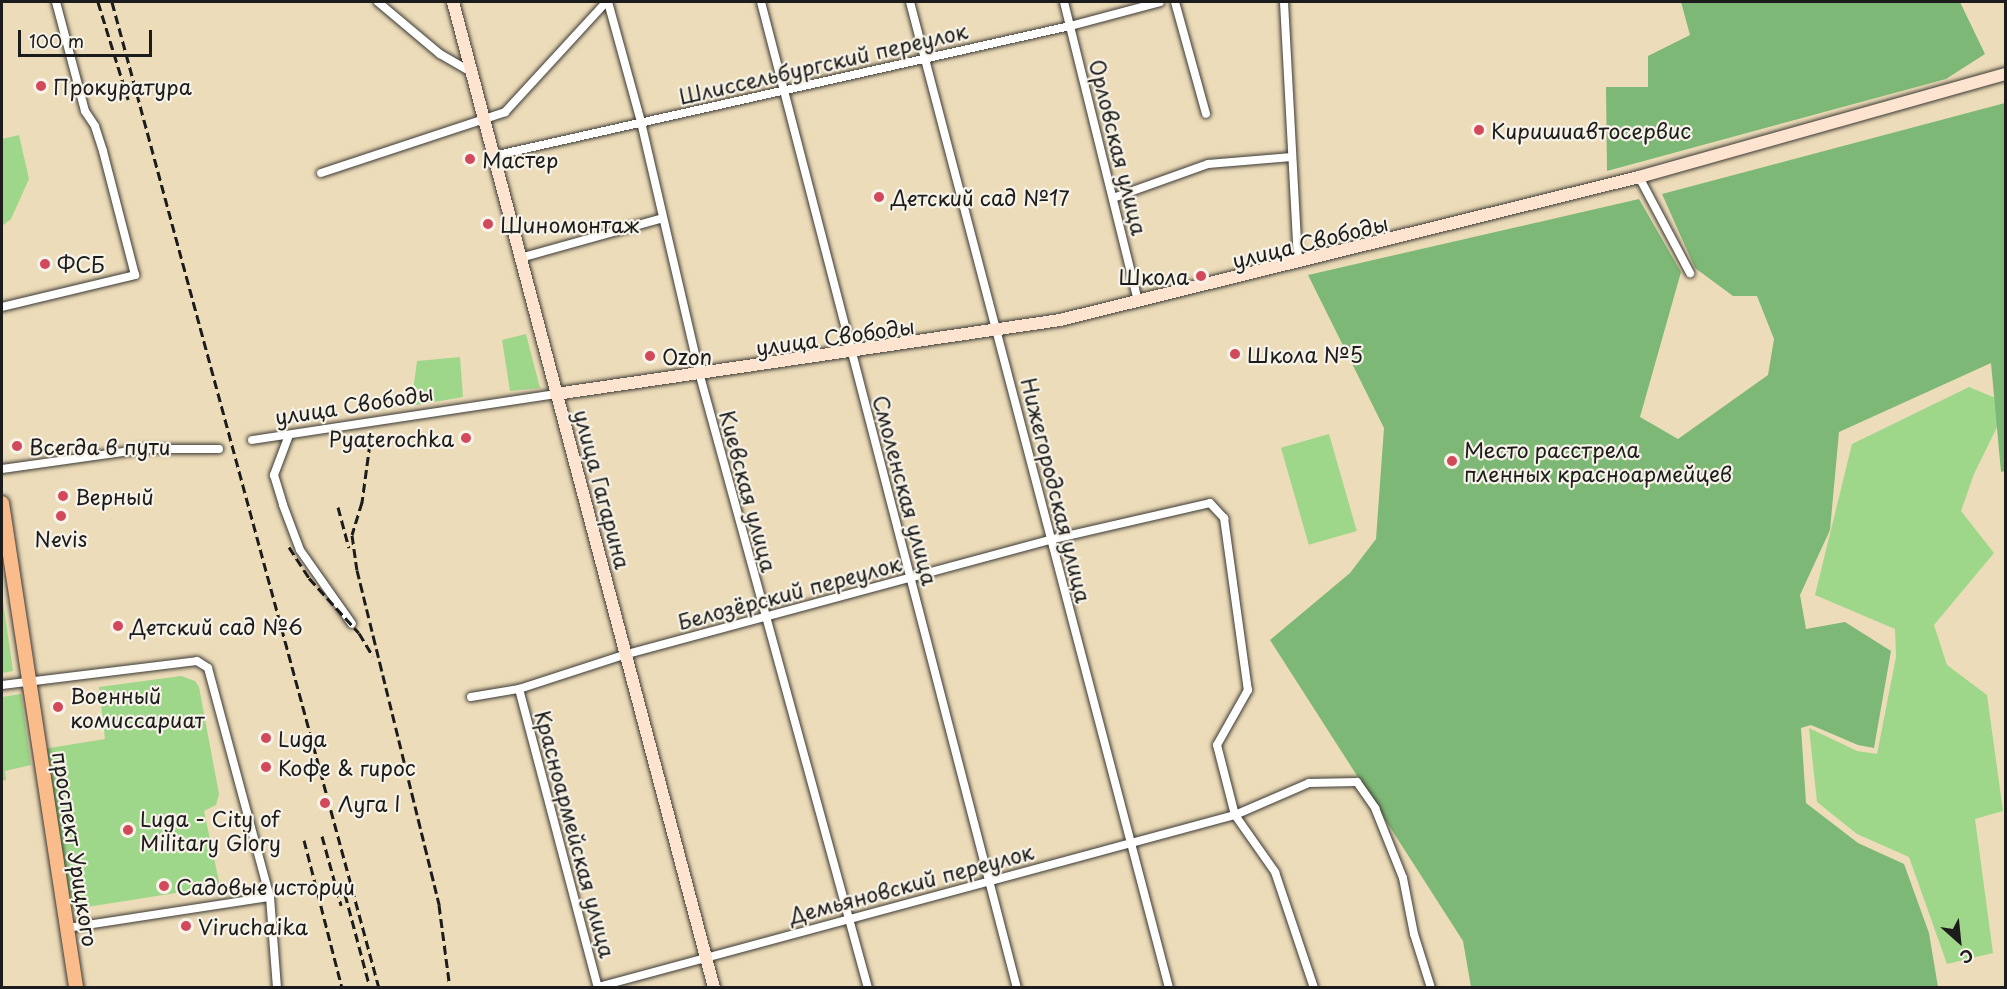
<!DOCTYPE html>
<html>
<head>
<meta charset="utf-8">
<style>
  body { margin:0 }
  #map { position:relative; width:2007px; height:989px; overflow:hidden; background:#eddcb9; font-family:"Playpen Sans",sans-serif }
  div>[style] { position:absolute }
  .green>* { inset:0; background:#9ed78a; transform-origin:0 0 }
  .forest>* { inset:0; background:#7eb876 }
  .roads { filter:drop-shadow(0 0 2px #3b3934) drop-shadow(0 0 2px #3b3934) }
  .street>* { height:8px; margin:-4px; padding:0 4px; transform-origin:4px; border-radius:4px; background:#fff }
  .secondary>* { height:12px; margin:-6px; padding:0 6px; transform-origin:6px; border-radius:6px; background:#fde4d1 }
  .primary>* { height:14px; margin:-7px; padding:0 7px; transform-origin:7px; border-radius:7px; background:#fabc8b }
  .rail>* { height:3px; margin-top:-1.5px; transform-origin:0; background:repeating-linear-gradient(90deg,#1c1c1c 0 9px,transparent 0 13.5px) }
  .dots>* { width:16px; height:16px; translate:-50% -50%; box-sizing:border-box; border:3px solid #f7f3e8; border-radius:50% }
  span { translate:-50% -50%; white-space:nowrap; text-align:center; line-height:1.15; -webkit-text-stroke:4.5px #f7f3e8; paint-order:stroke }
  .street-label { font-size:21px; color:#1c1c1c }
  .poi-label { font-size:21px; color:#1c1c1c }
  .left { translate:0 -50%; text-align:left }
  .right { translate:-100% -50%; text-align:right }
  .frame { position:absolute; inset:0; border:3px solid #1c1c1c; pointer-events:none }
  .north { position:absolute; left:1929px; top:911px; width:60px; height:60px; -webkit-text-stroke:4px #f7f3e8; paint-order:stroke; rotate:153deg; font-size:16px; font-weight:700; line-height:24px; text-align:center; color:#1c1c1c }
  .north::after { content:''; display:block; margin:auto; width:21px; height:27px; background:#1c1c1c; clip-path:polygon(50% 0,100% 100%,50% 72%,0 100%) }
  .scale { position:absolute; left:18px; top:30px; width:134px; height:27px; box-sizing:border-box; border:3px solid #1c1c1c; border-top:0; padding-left:8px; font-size:18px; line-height:21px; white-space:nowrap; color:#1c1c1c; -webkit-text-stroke:4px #f7f3e8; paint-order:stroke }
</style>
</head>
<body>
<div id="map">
  <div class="green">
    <i style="clip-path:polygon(19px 135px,29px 179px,11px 219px,2px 226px,2px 139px)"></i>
    <i style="clip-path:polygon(526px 334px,540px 388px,510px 391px,502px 340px)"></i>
    <i style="clip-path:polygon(460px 357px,463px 397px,411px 406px,417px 361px)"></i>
    <i style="clip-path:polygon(1969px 387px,2005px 402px,2005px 411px,1974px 474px,1961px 511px,1994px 553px,1934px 625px,1947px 665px,1987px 695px,2003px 811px,1975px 819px,1993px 953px,1947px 964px,1909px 857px,1857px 834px,1817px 802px,1809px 728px,1857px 751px,1877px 754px,1896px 657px,1895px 629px,1815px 595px,1852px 444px)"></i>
    <i style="left:1329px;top:434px;width:101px;height:50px;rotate:74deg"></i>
    <i style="clip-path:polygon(3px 601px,13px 671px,2px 673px,2px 601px)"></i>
    <i style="clip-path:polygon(181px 676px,195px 681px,199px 687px,219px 794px,216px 805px,204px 811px,220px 886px,68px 910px,43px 749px,105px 739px,99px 687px)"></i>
    <i style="clip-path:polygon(21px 694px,31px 765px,5px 771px,6px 780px,2px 781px,2px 697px)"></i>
  </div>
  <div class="forest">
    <i style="clip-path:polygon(1681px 2px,1960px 2px,1985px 54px,1946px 79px,1607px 171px,1606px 87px,1648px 87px,1648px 56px,1690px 35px)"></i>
    <i style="clip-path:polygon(2005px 103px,2005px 471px,2001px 472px,1991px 363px,1839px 432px,1830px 530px,1800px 595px,1806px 629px,1845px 622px,1891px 651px,1874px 748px,1858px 745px,1811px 725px,1801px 728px,1806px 803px,1858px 843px,1904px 864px,1929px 933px,1938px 987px,1471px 987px,1463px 941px,1270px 640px,1350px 573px,1376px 539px,1384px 428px,1308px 275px,1639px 199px,1681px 272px,1640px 417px,1678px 439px,1768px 375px,1774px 339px,1757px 296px,1733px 296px,1695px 268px,1662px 194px)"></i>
  </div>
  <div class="roads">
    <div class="street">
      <i style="left:378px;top:2px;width:81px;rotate:40deg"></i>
      <i style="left:440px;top:54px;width:36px;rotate:30deg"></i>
      <i style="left:608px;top:2px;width:124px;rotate:74.6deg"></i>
      <i style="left:641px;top:122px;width:261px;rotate:76.9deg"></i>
      <i style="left:700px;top:376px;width:635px;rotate:74.65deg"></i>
      <i style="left:761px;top:2px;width:1019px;rotate:75.45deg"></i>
      <i style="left:910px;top:2px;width:1019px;rotate:75.28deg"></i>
      <i style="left:1064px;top:2px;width:309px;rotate:76.1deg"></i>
      <i style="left:1175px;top:2px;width:116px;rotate:74.5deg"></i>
      <i style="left:1284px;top:2px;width:261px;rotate:86.9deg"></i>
      <i style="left:493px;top:156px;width:591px;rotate:-12.7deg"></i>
      <i style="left:1070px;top:26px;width:93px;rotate:-14.9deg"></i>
      <i style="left:321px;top:173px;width:194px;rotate:-18.3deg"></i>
      <i style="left:505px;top:112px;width:149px;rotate:-47.4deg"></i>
      <i style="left:1639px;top:177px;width:109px;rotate:62deg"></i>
      <i style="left:1113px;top:198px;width:101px;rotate:-19.7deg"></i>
      <i style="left:1208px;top:164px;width:84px;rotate:-4.8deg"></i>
      <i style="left:520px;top:258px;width:148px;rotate:-15.6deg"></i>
      <i style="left:2px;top:307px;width:137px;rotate:-13.5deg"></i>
      <i style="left:135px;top:275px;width:128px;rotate:-104.5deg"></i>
      <i style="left:103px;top:151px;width:26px;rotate:-108deg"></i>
      <i style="left:95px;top:126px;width:18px;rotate:-124deg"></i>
      <i style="left:85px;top:111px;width:113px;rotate:-104.9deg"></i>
      <i style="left:289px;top:435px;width:43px;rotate:110.6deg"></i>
      <i style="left:274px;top:475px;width:31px;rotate:73deg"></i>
      <i style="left:283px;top:505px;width:48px;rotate:69.3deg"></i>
      <i style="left:300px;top:550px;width:90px;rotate:54.9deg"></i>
      <i style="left:252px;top:440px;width:307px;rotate:-8.6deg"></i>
      <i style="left:2px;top:469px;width:143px;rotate:-8deg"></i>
      <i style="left:144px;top:449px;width:75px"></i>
      <i style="left:2px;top:685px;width:196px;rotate:-7deg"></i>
      <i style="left:197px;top:661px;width:13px;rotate:32deg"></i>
      <i style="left:208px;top:668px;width:237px;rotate:74.9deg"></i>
      <i style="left:270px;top:897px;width:91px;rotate:85.6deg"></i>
      <i style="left:519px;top:689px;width:309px;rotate:75.2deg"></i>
      <i style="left:471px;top:697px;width:49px;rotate:-9.5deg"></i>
      <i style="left:519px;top:689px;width:114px;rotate:-18deg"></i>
      <i style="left:627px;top:654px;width:437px;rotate:-15.1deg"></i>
      <i style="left:1049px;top:540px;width:165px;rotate:-12.9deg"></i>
      <i style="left:1210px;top:503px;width:21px;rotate:47deg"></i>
      <i style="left:1224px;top:518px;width:174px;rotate:82.1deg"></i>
      <i style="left:1248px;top:690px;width:63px;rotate:119.4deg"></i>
      <i style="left:1217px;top:745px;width:72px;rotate:75.6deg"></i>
      <i style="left:1235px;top:815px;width:70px;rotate:54.9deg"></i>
      <i style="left:1275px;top:872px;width:122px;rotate:71.4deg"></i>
      <i style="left:67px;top:928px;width:205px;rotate:-8.7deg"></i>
      <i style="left:598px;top:987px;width:660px;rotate:-15.11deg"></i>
      <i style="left:1235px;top:815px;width:81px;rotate:-23.4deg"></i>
      <i style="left:1309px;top:783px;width:48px;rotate:-1.2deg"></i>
      <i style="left:1357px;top:782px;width:32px;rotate:55deg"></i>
      <i style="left:1375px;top:808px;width:75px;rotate:68.2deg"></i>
      <i style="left:1403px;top:878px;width:57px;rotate:78.9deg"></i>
      <i style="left:1414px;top:934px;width:57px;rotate:72.5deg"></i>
    </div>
    <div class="secondary">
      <i style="left:453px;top:2px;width:1020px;rotate:75.17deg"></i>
      <i style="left:556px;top:394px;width:509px;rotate:-8.35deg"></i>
      <i style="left:1060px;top:320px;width:596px;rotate:-13.87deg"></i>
      <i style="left:1639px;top:177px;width:381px;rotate:-15.7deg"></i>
    </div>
    <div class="primary">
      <i style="left:2px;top:503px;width:491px;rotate:81.3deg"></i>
    </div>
  </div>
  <div class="rail">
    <i style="left:98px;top:2px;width:102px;rotate:72.8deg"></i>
    <i style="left:112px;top:2px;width:1022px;rotate:74.85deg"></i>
    <i style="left:370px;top:443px;width:60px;rotate:97.7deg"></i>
    <i style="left:362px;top:502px;width:34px;rotate:107deg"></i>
    <i style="left:352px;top:535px;width:35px;rotate:82deg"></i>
    <i style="left:357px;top:570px;width:345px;rotate:76.2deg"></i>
    <i style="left:439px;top:905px;width:84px;rotate:82.5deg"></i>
    <i style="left:338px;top:507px;width:42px;rotate:75deg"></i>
    <i style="left:289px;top:547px;width:37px;rotate:57deg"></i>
    <i style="left:309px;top:578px;width:74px;rotate:47.7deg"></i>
    <i style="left:359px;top:633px;width:27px;rotate:59deg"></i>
    <i style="left:322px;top:836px;width:72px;rotate:74.6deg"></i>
    <i style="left:304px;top:840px;width:153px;rotate:75.6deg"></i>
    <i style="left:345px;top:894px;width:97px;rotate:75.1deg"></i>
  </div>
  <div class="dots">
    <i style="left:41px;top:86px;background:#d1495b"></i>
    <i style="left:1479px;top:130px;background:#d1495b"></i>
    <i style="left:470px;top:159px;background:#d1495b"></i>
    <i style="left:879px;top:197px;background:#d1495b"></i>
    <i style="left:488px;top:224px;background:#d1495b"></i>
    <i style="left:45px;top:264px;background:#d1495b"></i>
    <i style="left:1201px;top:276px;background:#d1495b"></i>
    <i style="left:1235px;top:354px;background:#d1495b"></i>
    <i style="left:650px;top:356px;background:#d1495b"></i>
    <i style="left:466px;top:438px;background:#d1495b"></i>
    <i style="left:17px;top:446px;background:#d1495b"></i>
    <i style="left:1452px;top:461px;background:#d1495b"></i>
    <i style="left:63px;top:496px;background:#d1495b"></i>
    <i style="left:61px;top:516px;background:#d1495b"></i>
    <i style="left:118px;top:626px;background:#d1495b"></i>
    <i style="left:58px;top:707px;background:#d1495b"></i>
    <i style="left:266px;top:738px;background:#d1495b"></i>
    <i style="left:266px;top:767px;background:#d1495b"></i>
    <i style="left:325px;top:803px;background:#d1495b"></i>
    <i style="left:128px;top:830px;background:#d1495b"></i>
    <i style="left:164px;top:886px;background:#d1495b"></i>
    <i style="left:186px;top:926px;background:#d1495b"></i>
  </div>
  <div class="street-label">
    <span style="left:823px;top:63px;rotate:-13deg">Шлиссельбургский переулок</span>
    <span style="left:1119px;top:147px;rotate:76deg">Орловская улица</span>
    <span style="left:1310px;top:241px;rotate:-14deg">улица Свободы</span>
    <span style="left:835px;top:336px;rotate:-8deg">улица Свободы</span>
    <span style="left:354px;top:404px;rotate:-9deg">улица Свободы</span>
    <span style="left:603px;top:489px;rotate:75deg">улица Гагарина</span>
    <span style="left:906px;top:490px;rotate:75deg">Смоленская улица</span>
    <span style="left:1057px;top:490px;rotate:76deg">Нижегородская улица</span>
    <span style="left:749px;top:491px;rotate:75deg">Киевская улица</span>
    <span style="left:789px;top:592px;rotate:-15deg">Белозёрский переулок</span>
    <span style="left:576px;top:834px;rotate:75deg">Красноармейская улица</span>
    <span style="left:76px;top:849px;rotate:81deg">проспект Урицкого</span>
    <span style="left:911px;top:883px;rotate:-15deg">Демьяновский переулок</span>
  </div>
  <div class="poi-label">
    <span class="left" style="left:53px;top:86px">Прокуратура</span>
    <span class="left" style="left:1491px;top:130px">Киришиавтосервис</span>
    <span class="left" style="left:482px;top:159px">Мастер</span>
    <span class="left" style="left:891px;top:197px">Детский сад №17</span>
    <span class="left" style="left:500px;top:224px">Шиномонтаж</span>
    <span class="left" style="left:57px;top:264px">ФСБ</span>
    <span class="right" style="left:1189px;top:276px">Школа</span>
    <span class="left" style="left:1247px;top:354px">Школа №5</span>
    <span class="left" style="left:662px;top:356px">Ozon</span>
    <span class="right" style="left:454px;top:438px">Pyaterochka</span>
    <span class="left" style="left:29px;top:446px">Всегда в пути</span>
    <span class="left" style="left:1464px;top:461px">Место расстрела<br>пленных красноармейцев</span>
    <span class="left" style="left:75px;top:496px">Верный</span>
    <span style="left:61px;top:538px">Nevis</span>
    <span class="left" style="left:130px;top:626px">Детский сад №6</span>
    <span class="left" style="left:70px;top:707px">Военный<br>комиссариат</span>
    <span class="left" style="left:278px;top:738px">Luga</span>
    <span class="left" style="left:278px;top:767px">Кофе &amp; гирос</span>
    <span class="left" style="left:338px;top:803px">Луга I</span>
    <span class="left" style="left:140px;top:830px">Luga - City of<br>Military Glory</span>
    <span class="left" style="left:176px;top:886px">Садовые истории</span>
    <span class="left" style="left:198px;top:926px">Viruchaika</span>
  </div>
  <div class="frame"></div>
  <div class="north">С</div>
  <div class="scale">100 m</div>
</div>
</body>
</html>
